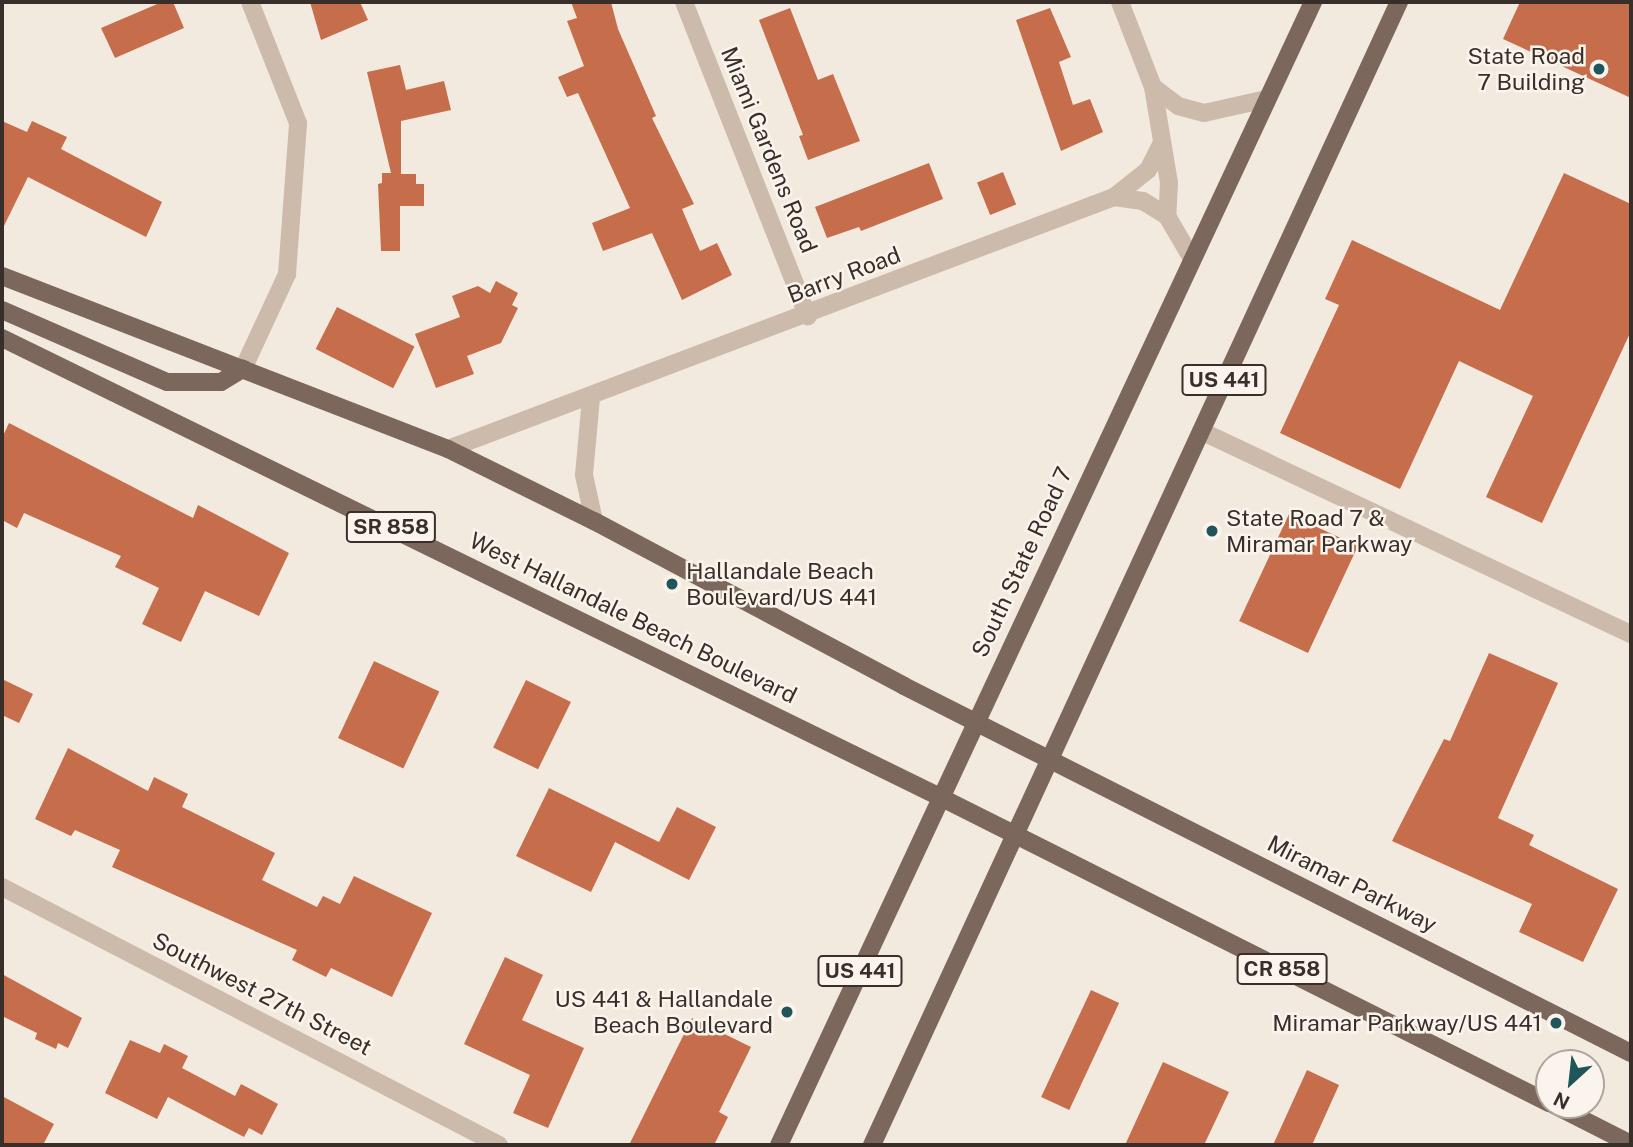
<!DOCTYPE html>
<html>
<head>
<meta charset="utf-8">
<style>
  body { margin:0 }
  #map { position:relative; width:1633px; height:1147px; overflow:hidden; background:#f3eadf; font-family:"Public Sans",sans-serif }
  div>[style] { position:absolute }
  .building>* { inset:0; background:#c66d4b; transform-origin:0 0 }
  .minor>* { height:18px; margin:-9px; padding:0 9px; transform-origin:9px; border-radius:9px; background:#ccbbab }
  .primary>* { height:18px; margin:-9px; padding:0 9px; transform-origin:9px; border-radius:9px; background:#7b675b }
  .dots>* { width:19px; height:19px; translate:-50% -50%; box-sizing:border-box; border:4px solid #faf4ec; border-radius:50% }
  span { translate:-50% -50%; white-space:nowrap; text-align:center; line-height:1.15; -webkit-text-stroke:5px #faf4ec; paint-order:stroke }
  .shield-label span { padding:2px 5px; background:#faf4ec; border:2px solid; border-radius:5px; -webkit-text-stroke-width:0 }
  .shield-label { font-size:21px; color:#392f2a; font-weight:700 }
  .poi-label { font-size:23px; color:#392f2a }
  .right { translate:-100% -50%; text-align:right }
  .left { translate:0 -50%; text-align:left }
  .street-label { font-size:23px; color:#392f2a }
  .frame { position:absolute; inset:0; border:4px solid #392f2a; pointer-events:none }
  .north { position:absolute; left:1535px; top:1049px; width:70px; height:70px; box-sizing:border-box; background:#faf4ec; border:2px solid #ada59e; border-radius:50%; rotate:207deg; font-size:19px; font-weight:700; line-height:28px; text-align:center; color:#392f2a }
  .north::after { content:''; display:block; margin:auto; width:24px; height:32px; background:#1f555b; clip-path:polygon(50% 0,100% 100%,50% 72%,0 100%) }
</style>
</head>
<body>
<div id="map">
  <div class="building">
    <i style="clip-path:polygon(162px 2px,173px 2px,184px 28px,115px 58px,101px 28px)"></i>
    <i style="clip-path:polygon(310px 2px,360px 2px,368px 20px,321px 40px)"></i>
    <i style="clip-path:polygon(571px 2px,611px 2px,618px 29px,656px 116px,652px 118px,694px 204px,682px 209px,700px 251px,717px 243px,732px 275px,682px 300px,652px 233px,603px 251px,592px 223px,630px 208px,578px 93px,567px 97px,558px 77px,584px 66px,567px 21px,577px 18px)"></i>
    <i style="clip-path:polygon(1520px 2px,1631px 2px,1631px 98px,1503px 39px)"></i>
    <i style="clip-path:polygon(790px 8px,818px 80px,833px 74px,860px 141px,808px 160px,799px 136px,803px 135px,759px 20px)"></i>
    <i style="clip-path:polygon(1050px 8px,1071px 57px,1059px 62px,1073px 105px,1090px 99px,1103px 132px,1061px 151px,1016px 20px)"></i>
    <i style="clip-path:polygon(400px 65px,406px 90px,444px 81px,451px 110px,401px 121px,401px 174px,416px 174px,416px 184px,424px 184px,424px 206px,400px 206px,400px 251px,381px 251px,378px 184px,382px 183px,382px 173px,391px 173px,367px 72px)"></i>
    <i style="clip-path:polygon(2px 121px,27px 132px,32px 121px,67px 137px,61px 149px,162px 202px,146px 237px,28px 177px,2px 230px)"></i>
    <i style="clip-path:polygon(929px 163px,943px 199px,861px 231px,859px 227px,827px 238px,815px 207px)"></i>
    <i style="left:1003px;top:172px;width:35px;height:28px;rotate:68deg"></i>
    <i style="clip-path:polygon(1564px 173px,1631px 204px,1631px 331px,1542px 523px,1486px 497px,1533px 396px,1459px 361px,1400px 489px,1280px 433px,1339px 305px,1325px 299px,1352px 240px,1500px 310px)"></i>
    <i style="clip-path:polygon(496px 281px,518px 293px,512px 305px,518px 308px,501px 343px,467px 356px,474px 374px,436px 388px,415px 334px,460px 317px,452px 296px,478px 286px,490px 293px)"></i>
    <i style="left:337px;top:307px;width:87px;height:47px;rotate:27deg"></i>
    <i style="clip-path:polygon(9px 423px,193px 518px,198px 505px,289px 553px,259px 616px,205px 591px,181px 642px,142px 624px,159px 588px,115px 567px,121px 556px,24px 513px,17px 528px,2px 520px,2px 438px)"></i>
    <i style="left:1289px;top:514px;width:76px;height:118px;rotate:25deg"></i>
    <i style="clip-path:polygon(1489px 653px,1558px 683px,1498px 818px,1534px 835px,1529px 845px,1618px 889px,1583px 962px,1519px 932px,1532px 904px,1392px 841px,1444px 739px,1450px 741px)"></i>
    <i style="left:374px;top:661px;width:72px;height:85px;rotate:25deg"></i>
    <i style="clip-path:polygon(2px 679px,33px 694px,19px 723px,2px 715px)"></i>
    <i style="left:526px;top:680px;width:50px;height:75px;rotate:26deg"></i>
    <i style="clip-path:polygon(68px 748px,148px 791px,154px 777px,188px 794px,182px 807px,275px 853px,262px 880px,317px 907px,323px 896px,340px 904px,354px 876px,432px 913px,392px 997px,331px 968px,326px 977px,292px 960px,297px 950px,112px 867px,120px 850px,75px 830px,71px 836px,35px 819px)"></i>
    <i style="clip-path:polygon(549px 788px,659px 842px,677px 807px,716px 827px,689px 880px,615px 842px,591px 892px,516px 856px)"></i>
    <i style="clip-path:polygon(505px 957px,543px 975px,522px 1020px,584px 1048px,548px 1128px,513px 1113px,530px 1075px,464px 1044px)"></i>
    <i style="clip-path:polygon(2px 974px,82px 1018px,68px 1048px,58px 1043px,56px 1049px,35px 1039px,37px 1033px,2px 1016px)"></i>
    <i style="left:1091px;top:990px;width:31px;height:118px;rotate:25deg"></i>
    <i style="clip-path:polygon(692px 1018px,751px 1047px,719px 1112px,728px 1117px,714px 1145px,629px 1145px)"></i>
    <i style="clip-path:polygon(130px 1040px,160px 1053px,164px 1044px,188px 1056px,182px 1068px,235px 1096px,241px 1084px,278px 1104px,262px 1135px,249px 1128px,244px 1137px,168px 1097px,157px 1119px,105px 1093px)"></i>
    <i style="clip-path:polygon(1163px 1062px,1229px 1092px,1204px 1145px,1125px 1145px)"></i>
    <i style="clip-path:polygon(1307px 1070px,1339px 1085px,1312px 1145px,1273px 1145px)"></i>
    <i style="clip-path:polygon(2px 1096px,54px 1124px,43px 1145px,2px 1145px)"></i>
  </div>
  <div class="minor">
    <i style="left:684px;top:2px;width:338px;rotate:68.5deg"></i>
    <i style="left:1120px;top:2px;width:91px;rotate:68.8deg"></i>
    <i style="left:1153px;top:87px;width:97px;rotate:80.5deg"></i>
    <i style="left:1169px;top:183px;width:33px;rotate:93deg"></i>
    <i style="left:1153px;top:87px;width:31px;rotate:37deg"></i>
    <i style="left:1178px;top:106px;width:27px;rotate:15deg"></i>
    <i style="left:1204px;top:113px;width:64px;rotate:-12.7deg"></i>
    <i style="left:1114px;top:197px;width:29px;rotate:8deg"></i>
    <i style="left:1143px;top:201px;width:28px;rotate:32deg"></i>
    <i style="left:1167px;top:216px;width:48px;rotate:59.7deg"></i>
    <i style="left:243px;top:369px;width:105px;rotate:-65.1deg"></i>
    <i style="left:287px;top:274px;width:151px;rotate:-85.8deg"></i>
    <i style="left:298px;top:123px;width:130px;rotate:-111.6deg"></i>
    <i style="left:591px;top:398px;width:77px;rotate:95.2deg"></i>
    <i style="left:584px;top:475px;width:47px;rotate:77.7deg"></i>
    <i style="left:1201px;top:431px;width:476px;rotate:25.3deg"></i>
    <i style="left:448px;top:449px;width:712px;rotate:-20.73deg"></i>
    <i style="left:1114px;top:197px;width:43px;rotate:-38.5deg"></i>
    <i style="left:1148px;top:170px;width:31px;rotate:-63deg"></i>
    <i style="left:2px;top:887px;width:560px;rotate:27.43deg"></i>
  </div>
  <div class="primary">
    <i style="left:2px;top:276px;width:478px;rotate:21.2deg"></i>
    <i style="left:448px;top:449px;width:163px;rotate:26.3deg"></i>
    <i style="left:594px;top:521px;width:351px;rotate:28deg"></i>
    <i style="left:904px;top:686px;width:814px;rotate:26.79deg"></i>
    <i style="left:2px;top:310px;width:180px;rotate:23.6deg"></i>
    <i style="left:167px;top:382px;width:54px"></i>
    <i style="left:221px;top:382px;width:26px;rotate:-31deg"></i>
    <i style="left:2px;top:338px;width:1044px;rotate:26.07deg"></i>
    <i style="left:940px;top:797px;width:682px;rotate:26.68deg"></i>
    <i style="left:1554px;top:1105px;width:86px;rotate:26.9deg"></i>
    <i style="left:779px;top:1145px;width:1262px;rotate:-64.96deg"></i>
    <i style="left:872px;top:1145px;width:1259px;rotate:-65.25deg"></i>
  </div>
  <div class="dots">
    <i style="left:1599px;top:69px;background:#1f555b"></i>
    <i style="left:1212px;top:531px;background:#1f555b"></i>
    <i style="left:672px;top:584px;background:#1f555b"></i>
    <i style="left:787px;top:1012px;background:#1f555b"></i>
    <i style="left:1556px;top:1023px;background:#1f555b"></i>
  </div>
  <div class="shield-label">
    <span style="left:1224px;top:380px">US 441</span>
    <span style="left:391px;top:527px">SR 858</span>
    <span style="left:1282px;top:969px">CR 858</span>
    <span style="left:860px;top:971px">US 441</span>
  </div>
  <div class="poi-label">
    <span class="right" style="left:1585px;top:69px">State Road<br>7 Building</span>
    <span class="left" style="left:1226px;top:531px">State Road 7 &amp;<br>Miramar Parkway</span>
    <span class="left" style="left:686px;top:584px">Hallandale Beach<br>Boulevard/US 441</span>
    <span class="right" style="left:773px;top:1012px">US 441 &amp; Hallandale<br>Beach Boulevard</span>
    <span class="right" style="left:1542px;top:1023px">Miramar Parkway/US 441</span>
  </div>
  <div class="street-label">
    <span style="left:769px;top:150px;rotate:68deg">Miami Gardens Road</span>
    <span style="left:844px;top:275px;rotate:-21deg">Barry Road</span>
    <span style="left:1022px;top:562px;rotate:-65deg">South State Road 7</span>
    <span style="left:633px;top:618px;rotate:26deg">West Hallandale Beach Boulevard</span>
    <span style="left:1352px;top:884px;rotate:27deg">Miramar Parkway</span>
    <span style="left:262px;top:994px;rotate:27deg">Southwest 27th Street</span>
  </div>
  <div class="frame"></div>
  <div class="north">N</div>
</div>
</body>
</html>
